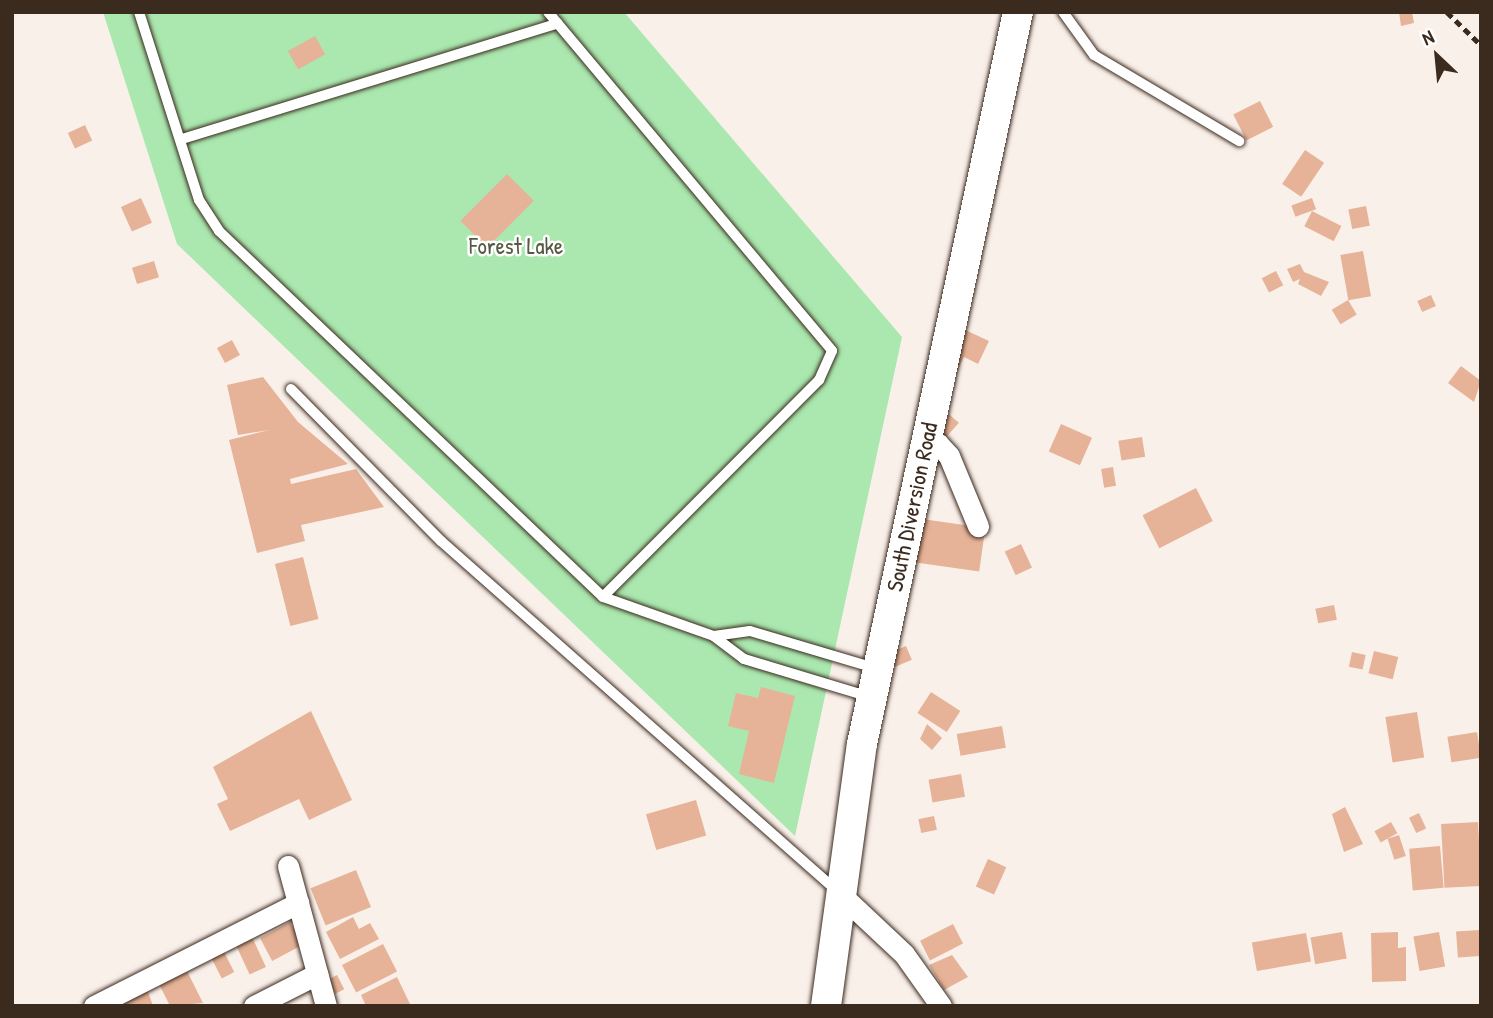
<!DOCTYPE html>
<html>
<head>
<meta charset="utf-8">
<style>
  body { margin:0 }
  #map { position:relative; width:1493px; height:1018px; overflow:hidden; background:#faf0ea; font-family:"Patrick Hand",sans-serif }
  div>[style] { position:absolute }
  .green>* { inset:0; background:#aae8af }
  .building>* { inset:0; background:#e6b398; transform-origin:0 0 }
  .path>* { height:4.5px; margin-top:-2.25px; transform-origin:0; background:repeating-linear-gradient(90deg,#3b2a1e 0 7px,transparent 0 12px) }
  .roads { filter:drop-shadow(0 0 2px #3b2a1e) drop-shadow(0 0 2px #3b2a1e) }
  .service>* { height:10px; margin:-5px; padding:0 5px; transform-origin:5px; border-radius:5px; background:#fff }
  .minor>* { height:21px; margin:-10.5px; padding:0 10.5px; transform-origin:10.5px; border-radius:10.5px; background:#fff }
  .secondary>* { height:30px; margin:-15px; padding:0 15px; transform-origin:15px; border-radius:15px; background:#fff }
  span { translate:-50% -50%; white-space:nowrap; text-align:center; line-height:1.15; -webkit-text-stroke:5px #fff; paint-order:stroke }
  .park-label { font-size:23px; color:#575a42 }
  .street-label { font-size:23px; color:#3b2a1e }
  .frame { position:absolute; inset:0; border:14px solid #3b2a1e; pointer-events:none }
  .north { position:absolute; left:1402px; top:21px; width:70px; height:70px; -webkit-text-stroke:5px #fff; paint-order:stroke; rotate:334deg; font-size:19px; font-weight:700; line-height:28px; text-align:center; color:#3b2a1e }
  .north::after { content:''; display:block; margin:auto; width:24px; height:32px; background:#3b2a1e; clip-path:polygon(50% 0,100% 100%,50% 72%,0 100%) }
</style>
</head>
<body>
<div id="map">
  <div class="green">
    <i style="clip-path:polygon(103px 12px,624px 12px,902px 337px,795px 836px,177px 244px)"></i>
  </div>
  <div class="building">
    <i style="clip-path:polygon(1399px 12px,1412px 12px,1414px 23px,1401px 26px)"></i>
    <i style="left:315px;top:36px;width:21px;height:31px;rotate:61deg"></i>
    <i style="left:1260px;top:101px;width:29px;height:30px;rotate:63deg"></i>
    <i style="left:85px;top:125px;width:17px;height:19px;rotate:65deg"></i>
    <i style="left:1305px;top:150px;width:23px;height:41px;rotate:34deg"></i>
    <i style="left:507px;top:174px;width:38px;height:66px;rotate:45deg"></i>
    <i style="left:141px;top:198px;width:27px;height:22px;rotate:66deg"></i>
    <i style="left:1312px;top:198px;width:12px;height:22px;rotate:70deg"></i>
    <i style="left:1366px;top:206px;width:20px;height:18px;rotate:79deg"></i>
    <i style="left:1312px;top:211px;width:33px;height:17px;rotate:27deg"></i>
    <i style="left:1363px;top:251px;width:46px;height:23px;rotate:80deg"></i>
    <i style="left:154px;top:261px;width:17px;height:23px;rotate:73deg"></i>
    <i style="clip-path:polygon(1300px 264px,1304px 272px,1329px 282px,1321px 296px,1298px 284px,1300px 279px,1293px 282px,1287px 269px)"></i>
    <i style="left:1276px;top:271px;width:16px;height:16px;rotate:63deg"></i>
    <i style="left:1431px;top:295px;width:12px;height:15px;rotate:66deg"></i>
    <i style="left:1348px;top:300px;width:17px;height:19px;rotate:59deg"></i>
    <i style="clip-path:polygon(961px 328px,989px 341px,978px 364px,964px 357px,956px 373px,942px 367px)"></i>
    <i style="left:232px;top:340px;width:17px;height:17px;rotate:62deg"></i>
    <i style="clip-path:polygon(1461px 366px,1481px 381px,1474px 402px,1448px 383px)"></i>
    <i style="clip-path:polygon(263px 377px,298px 422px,348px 464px,290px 479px,291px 484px,356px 469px,384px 507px,301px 525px,305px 541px,257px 553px,229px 440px,269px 430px,238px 435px,227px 385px)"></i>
    <i style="left:943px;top:409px;width:21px;height:19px;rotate:41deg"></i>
    <i style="left:1061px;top:424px;width:34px;height:30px;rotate:24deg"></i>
    <i style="left:1142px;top:437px;width:20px;height:24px;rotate:81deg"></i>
    <i style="left:1113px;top:467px;width:19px;height:12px;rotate:81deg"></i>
    <i style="left:1196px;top:488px;width:37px;height:60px;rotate:63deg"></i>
    <i style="left:915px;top:518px;width:71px;height:44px;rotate:8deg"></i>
    <i style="left:1021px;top:544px;width:26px;height:18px;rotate:65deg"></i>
    <i style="left:303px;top:557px;width:64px;height:29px;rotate:76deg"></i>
    <i style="left:1334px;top:605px;width:15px;height:19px;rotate:79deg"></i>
    <i style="left:906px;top:646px;width:15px;height:19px;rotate:67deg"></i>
    <i style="left:1374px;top:651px;width:25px;height:23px;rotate:14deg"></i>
    <i style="left:1352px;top:652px;width:14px;height:15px;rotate:12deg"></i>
    <i style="clip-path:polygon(761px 687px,795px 696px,774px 783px,739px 774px,749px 731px,728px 726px,736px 693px,758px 698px)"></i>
    <i style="left:931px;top:692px;width:35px;height:25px;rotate:33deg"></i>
    <i style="clip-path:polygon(311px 711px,352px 800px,309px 820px,299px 799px,230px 831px,217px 804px,228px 799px,213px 767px)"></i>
    <i style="left:1417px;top:712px;width:46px;height:32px;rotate:81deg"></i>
    <i style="clip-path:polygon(927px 724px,942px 738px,932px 750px,920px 739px)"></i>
    <i style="left:1002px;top:726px;width:22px;height:46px;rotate:80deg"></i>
    <i style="left:1477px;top:732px;width:26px;height:30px;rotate:81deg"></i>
    <i style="left:961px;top:774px;width:23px;height:33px;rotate:80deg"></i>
    <i style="left:696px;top:800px;width:37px;height:52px;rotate:74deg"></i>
    <i style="clip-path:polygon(1345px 807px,1363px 844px,1344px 852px,1332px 814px)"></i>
    <i style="left:1419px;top:813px;width:17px;height:11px;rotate:65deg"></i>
    <i style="left:934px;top:816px;width:14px;height:16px;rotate:78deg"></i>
    <i style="left:1391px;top:822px;width:13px;height:19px;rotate:61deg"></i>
    <i style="left:1478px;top:822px;width:64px;height:37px;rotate:87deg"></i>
    <i style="left:1399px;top:835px;width:22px;height:12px;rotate:72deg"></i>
    <i style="left:1440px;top:846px;width:42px;height:31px;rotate:85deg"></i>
    <i style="left:988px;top:859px;width:20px;height:30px;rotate:24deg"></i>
    <i style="left:356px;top:870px;width:40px;height:49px;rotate:68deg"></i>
    <i style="clip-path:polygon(353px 917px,359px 929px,370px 923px,379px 939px,340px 959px,326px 932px)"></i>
    <i style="left:290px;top:922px;width:26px;height:34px;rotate:62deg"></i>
    <i style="left:953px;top:924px;width:22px;height:37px;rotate:63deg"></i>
    <i style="left:1479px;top:930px;width:26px;height:23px;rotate:86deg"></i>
    <i style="left:1342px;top:932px;width:27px;height:32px;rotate:80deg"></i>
    <i style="clip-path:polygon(1398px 932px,1398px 948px,1406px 947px,1406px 981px,1372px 982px,1371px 933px)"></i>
    <i style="left:1439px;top:932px;width:35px;height:26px;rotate:80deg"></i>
    <i style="left:1306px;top:933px;width:29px;height:55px;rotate:80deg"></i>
    <i style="left:252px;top:937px;width:33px;height:18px;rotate:65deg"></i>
    <i style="left:383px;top:944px;width:31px;height:46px;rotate:63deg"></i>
    <i style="left:222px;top:948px;width:27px;height:14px;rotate:63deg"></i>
    <i style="clip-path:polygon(952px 955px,968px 977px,944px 990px,929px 965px)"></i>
    <i style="clip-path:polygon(186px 969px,203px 1003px,170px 1006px,158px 982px)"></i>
    <i style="left:337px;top:975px;width:16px;height:10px;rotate:63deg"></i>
    <i style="clip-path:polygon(397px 977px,411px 1006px,366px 1006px,361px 995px)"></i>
    <i style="clip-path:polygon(146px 986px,153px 1006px,109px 1006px)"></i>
  </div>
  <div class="path">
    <i style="left:1447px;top:12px;width:47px;rotate:44.1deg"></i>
  </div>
  <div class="roads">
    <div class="service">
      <i style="left:139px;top:12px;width:197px;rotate:72.3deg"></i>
      <i style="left:199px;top:200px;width:37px;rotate:57deg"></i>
      <i style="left:219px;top:231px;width:530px;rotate:43.63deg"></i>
      <i style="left:603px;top:597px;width:118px;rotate:19.4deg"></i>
      <i style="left:548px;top:12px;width:442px;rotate:50deg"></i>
      <i style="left:832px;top:351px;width:32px;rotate:114deg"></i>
      <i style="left:819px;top:380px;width:306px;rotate:134.9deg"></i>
      <i style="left:1063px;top:12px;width:53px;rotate:54.2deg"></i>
      <i style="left:1094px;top:55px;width:169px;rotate:30.7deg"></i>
      <i style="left:182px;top:139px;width:393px;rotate:-17.1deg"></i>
      <i style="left:291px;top:389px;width:214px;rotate:45.4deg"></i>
      <i style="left:441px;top:541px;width:529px;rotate:41.47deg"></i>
      <i style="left:870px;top:697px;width:132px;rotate:-163.2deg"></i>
      <i style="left:744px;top:659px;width:38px;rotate:-143deg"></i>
      <i style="left:714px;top:636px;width:36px;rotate:-8deg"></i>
      <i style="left:750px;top:631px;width:130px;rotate:16.5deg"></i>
    </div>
    <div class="minor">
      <i style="left:924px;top:451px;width:16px;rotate:-27deg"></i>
      <i style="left:938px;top:444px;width:16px;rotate:47deg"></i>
      <i style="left:949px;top:456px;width:76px;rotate:67.5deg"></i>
      <i style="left:288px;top:866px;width:145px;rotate:74.8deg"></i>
      <i style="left:839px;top:893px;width:89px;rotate:43.2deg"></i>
      <i style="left:904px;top:954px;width:64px;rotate:54.6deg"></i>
      <i style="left:94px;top:1006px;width:229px;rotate:-26.8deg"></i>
      <i style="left:254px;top:1006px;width:71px;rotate:-26.9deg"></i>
    </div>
    <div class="secondary">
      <i style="left:826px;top:1006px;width:264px;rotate:-82.2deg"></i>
      <i style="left:862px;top:744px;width:748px;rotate:-77.97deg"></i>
    </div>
  </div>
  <div class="park-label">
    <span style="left:516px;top:246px">Forest Lake</span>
  </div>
  <div class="street-label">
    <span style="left:912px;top:507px;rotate:-78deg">South Diversion Road</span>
  </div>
  <div class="frame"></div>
  <div class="north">N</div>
</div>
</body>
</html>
